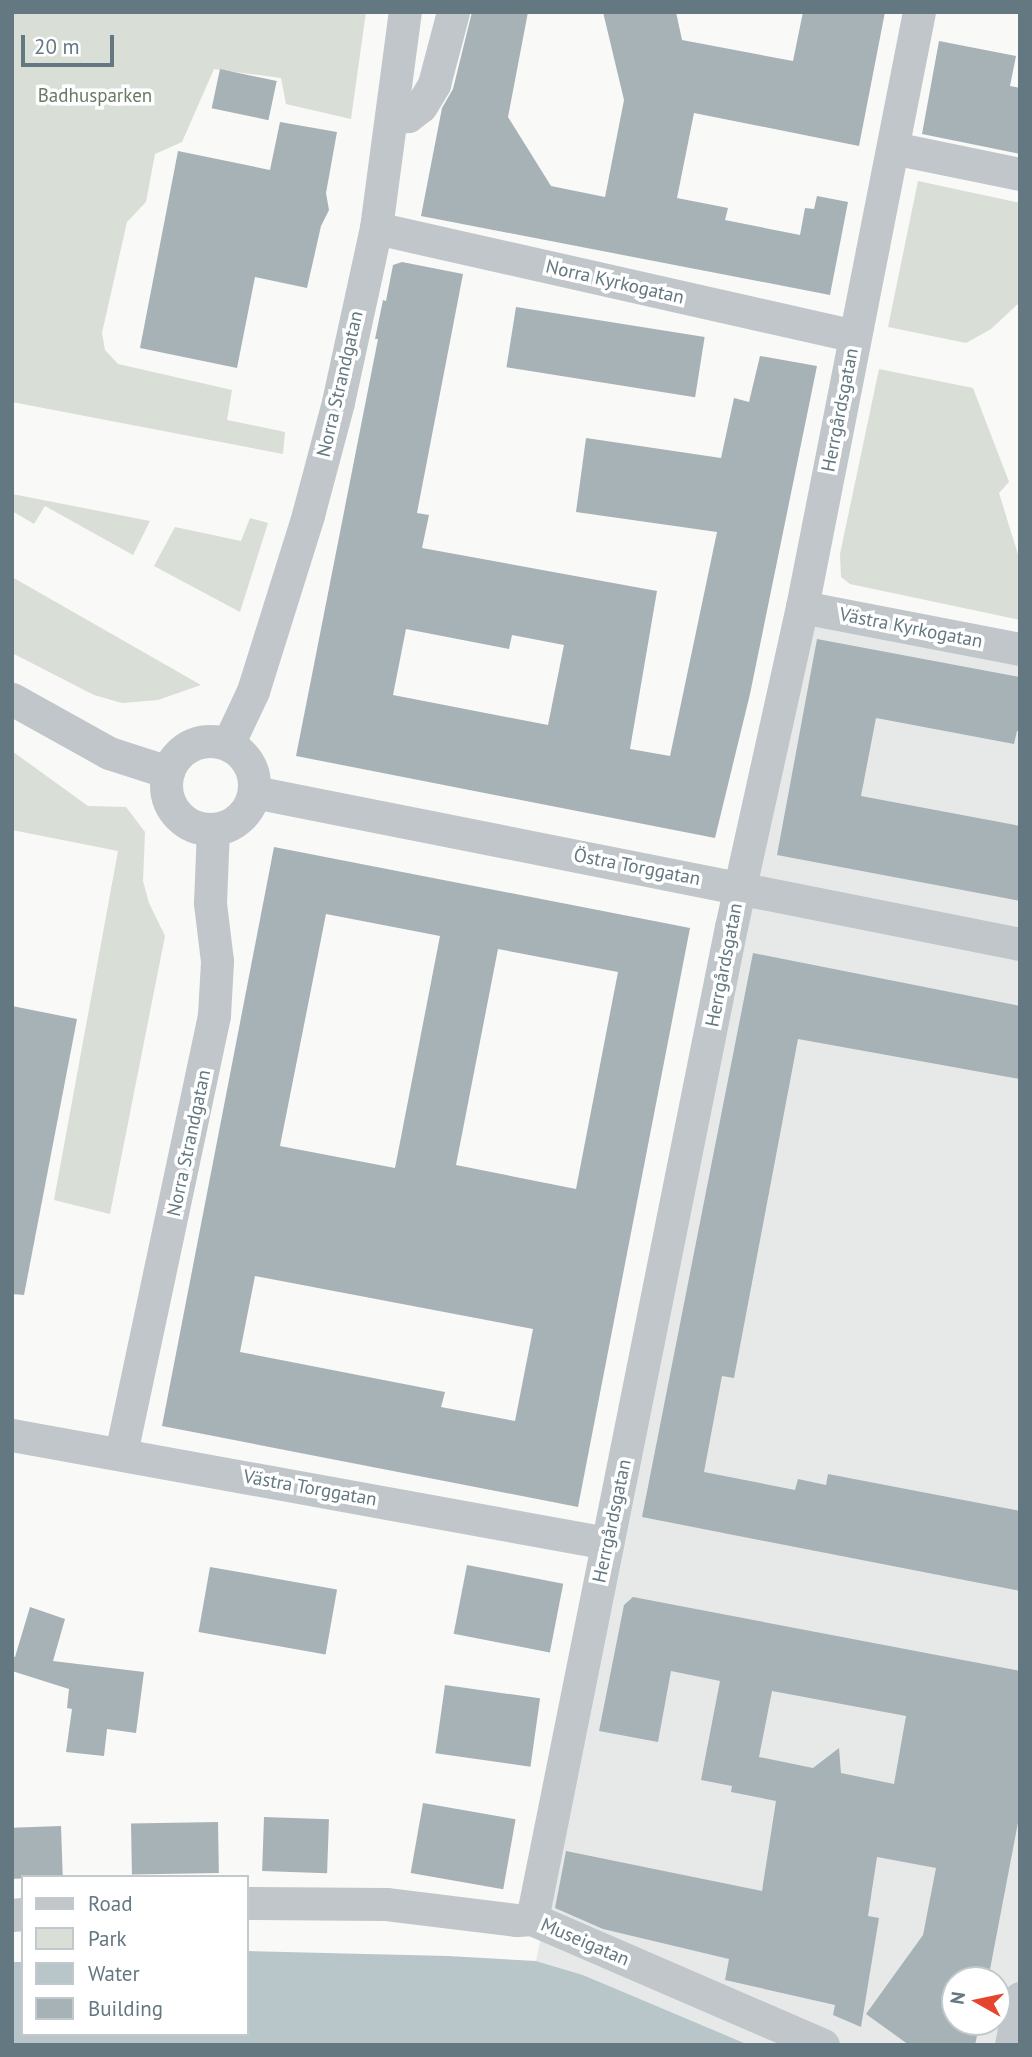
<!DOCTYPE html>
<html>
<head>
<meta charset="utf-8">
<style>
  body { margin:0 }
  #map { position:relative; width:1032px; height:2057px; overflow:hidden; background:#f9f9f7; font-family:"PT Sans",sans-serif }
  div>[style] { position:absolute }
  .built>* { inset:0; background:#e7e9e8 }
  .green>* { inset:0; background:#d9ded6 }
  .water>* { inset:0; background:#b8c6c9 }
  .building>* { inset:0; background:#a7b2b6; transform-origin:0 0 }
  .minor>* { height:33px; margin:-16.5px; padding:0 16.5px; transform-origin:16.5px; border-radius:16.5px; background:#c0c6c9 }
  .minor>.ring { margin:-16.5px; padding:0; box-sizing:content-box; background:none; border:33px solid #c0c6c9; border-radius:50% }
  span { translate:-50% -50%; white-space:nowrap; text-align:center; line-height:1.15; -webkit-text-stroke:7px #fff; paint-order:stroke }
  .park-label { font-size:19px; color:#697a63 }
  .street-label { font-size:19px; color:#647882 }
  .frame { position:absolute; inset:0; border:14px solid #647882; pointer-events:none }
  .legend { position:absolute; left:21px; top:1875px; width:228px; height:161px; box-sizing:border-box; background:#fff; border:2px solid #c1c9cd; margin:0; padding:9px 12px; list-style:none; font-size:21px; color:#647882 }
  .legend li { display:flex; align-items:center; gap:14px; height:35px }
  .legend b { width:35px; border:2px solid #c1c9cd }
  .north { position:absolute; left:941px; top:1966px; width:70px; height:70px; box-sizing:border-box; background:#fff; border:2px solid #c1c9cd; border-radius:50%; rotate:279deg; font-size:19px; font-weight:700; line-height:28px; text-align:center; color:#647882 }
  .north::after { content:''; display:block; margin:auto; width:24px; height:32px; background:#e4452c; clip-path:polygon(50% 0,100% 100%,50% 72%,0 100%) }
  .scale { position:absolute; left:21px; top:35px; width:93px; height:32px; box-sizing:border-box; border:4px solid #647882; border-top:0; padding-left:9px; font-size:21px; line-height:24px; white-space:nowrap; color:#647882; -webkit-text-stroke:5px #fff; paint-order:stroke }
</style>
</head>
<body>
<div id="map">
  <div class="built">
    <i style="clip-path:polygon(evenodd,808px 612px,1020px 654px,1020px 2045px,749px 2045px,583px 1975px,536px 1961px,808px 612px,955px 1980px,997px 1980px,997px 2022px,955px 2022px,955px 1980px)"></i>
  </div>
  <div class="green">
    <i style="clip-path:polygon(12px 12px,366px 12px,351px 119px,286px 104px,281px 78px,214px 69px,182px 142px,155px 154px,146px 202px,127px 222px,102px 333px,105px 350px,118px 364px,232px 390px,227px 420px,285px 432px,283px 454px,12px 402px)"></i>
    <i style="clip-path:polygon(918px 181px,1020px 203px,1020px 302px,991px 329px,966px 343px,888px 327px)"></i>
    <i style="clip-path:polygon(879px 369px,973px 388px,1009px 482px,999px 493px,1020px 561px,1020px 620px,850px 584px,841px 577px,840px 554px)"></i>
    <i style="clip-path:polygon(12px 494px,150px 521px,133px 555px,45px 506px,34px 524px,12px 511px)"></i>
    <i style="clip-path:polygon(250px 518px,268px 523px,240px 612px,154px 566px,175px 527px,241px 541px)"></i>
    <i style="clip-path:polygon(12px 577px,201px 685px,158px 700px,122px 703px,94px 695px,12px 653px)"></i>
    <i style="clip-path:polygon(12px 751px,88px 806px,126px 807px,145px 832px,143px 881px,149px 903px,165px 936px,110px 1214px,54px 1200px,118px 851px,12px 830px)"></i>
  </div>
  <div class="water">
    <i style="clip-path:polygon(247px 1951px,448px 1956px,536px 1961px,583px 1975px,749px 2045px,12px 2045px,12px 1962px,23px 1962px,23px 2034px,247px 2034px)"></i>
  </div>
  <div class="building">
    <i style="clip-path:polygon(472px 12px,528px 12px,508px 117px,551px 186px,605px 197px,624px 100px,603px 12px,676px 12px,682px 40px,793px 61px,803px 12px,885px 12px,859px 146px,694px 113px,677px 198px,728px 208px,725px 220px,800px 235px,805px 208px,814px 209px,817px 196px,848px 202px,830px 295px,421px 216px,442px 108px,453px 89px)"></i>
    <i style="clip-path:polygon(939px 41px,1016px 56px,1010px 86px,1020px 88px,1020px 154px,922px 134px)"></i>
    <i style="left:220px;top:69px;width:58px;height:40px;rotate:12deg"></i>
    <i style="clip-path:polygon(280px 122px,337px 132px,326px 193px,329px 210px,321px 226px,307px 288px,255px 277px,237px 368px,140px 348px,178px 151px,270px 170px)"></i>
    <i style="clip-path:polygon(evenodd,402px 262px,463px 274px,417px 513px,429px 515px,422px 548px,657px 591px,630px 749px,670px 756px,717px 532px,576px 512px,586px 438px,721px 458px,734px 398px,749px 402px,760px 356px,817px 366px,750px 694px,715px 838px,296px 756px,378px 339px,375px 339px,383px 300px,386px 301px,393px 265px,402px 262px,406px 629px,509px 649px,512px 635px,564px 645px,548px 725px,393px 695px,406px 629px)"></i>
    <i style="left:516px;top:307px;width:191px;height:61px;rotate:9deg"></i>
    <i style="clip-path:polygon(817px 639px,1020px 677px,1020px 731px,1017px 731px,1014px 744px,876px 718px,861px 796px,1020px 826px,1020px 901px,777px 855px)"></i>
    <i style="clip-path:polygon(evenodd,274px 847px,690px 928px,578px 1507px,162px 1426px,274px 847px,326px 914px,440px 936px,395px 1168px,280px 1146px,326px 914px,274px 847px,498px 949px,618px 972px,576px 1189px,456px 1165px,498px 949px,274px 847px,255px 1276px,533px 1329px,515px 1421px,441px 1407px,445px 1392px,240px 1352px,255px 1276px)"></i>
    <i style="clip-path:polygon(753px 953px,1020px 1006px,1020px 1079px,798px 1039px,734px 1378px,722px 1376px,704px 1472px,795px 1490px,798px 1479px,826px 1485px,828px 1474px,1020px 1511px,1020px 1591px,642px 1517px)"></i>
    <i style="clip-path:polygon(12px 1006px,77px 1019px,24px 1295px,12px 1294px)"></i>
    <i style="left:467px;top:1565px;width:98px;height:70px;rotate:11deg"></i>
    <i style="left:210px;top:1567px;width:129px;height:66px;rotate:10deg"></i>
    <i style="clip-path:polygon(evenodd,633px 1597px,1020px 1671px,1020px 1812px,988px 1980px,955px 1980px,955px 2022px,980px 2022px,975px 2045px,909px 2045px,866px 2014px,923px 1935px,936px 1868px,877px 1857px,868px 1916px,879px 1918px,861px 2027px,833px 2015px,835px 2005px,725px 1980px,729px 1959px,603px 1929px,555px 1908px,566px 1851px,762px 1891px,776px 1801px,731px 1792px,732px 1786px,701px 1780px,720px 1681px,671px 1671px,658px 1742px,599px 1731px,624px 1605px,633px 1597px,772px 1691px,906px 1716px,894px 1784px,841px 1773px,839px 1748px,813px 1768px,759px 1757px,772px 1691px)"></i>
    <i style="clip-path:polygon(30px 1607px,65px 1619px,53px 1661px,144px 1672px,136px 1733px,107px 1729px,104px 1756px,66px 1752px,72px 1709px,67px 1708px,69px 1689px,12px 1671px,12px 1656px,15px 1657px)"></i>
    <i style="left:445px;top:1685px;width:96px;height:69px;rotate:8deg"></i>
    <i style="left:423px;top:1803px;width:94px;height:71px;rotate:10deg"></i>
    <i style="left:264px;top:1817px;width:65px;height:54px;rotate:2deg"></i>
    <i style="left:218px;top:1822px;width:51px;height:87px;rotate:89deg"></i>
    <i style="left:61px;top:1826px;width:51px;height:49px;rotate:88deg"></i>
  </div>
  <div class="minor">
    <i style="left:391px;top:117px;width:17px;rotate:-3deg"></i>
    <i style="left:408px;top:116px;width:16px;rotate:-38deg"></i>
    <i style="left:421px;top:106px;width:26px;rotate:-59deg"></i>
    <i style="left:434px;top:84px;width:74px;rotate:-75.2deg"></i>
    <i style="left:893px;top:148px;width:130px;rotate:11.6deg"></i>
    <i style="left:376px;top:228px;width:490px;rotate:12.7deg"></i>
    <i style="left:802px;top:607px;width:222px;rotate:10.9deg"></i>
    <i style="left:12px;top:699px;width:111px;rotate:29.1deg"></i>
    <i style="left:109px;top:753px;width:62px;rotate:17.9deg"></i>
    <i class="ring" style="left:166px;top:741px;width:55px;height:55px"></i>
    <i style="left:228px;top:744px;width:59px;rotate:-64.7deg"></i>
    <i style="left:253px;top:691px;width:184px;rotate:-72.6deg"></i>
    <i style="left:308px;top:515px;width:117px;rotate:-75.1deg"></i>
    <i style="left:338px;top:402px;width:178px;rotate:-77.7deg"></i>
    <i style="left:376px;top:228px;width:218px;rotate:-82.4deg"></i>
    <i style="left:254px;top:792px;width:781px;rotate:11.22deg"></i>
    <i style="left:12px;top:1435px;width:605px;rotate:10.29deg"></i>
    <i style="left:121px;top:1453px;width:448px;rotate:-78deg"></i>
    <i style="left:214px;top:1015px;width:54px;rotate:-86.8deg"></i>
    <i style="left:217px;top:961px;width:58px;rotate:-96.9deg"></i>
    <i style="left:210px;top:903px;width:74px;rotate:-87.7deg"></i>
    <i style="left:247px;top:1903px;width:139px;rotate:0.4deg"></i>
    <i style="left:386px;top:1904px;width:132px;rotate:7deg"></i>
    <i style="left:517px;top:1920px;width:15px;rotate:-4deg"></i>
    <i style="left:532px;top:1919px;width:317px;rotate:23.4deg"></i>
    <i style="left:12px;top:1915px;width:11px;rotate:-5deg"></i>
    <i style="left:532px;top:1919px;width:1012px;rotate:-78.66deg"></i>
    <i style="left:731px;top:927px;width:328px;rotate:-77.5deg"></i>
    <i style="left:802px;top:607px;width:606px;rotate:-78.88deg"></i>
    <i style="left:1011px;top:2045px;width:48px;rotate:-79.2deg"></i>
  </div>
  <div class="park-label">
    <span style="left:95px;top:96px">Badhusparken</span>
  </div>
  <div class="street-label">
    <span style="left:615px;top:282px;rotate:13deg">Norra Kyrkogatan</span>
    <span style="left:340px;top:384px;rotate:-77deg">Norra Strandgatan</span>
    <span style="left:840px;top:410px;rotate:-79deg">Herrgårdsgatan</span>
    <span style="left:911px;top:628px;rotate:11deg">Västra Kyrkogatan</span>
    <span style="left:637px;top:867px;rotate:11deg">Östra Torggatan</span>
    <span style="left:724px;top:965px;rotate:-79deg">Herrgårdsgatan</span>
    <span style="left:189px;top:1143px;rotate:-78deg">Norra Strandgatan</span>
    <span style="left:310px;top:1488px;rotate:10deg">Västra Torggatan</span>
    <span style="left:612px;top:1521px;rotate:-78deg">Herrgårdsgatan</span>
    <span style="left:585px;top:1942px;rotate:23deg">Museigatan</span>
  </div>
  <div class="frame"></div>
  <ul class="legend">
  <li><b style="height:9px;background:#c0c6c9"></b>Road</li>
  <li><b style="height:19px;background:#d9ded6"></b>Park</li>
  <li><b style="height:19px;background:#b8c6c9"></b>Water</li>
  <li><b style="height:19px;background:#a7b2b6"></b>Building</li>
  </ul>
  <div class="north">N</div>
  <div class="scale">20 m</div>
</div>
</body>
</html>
